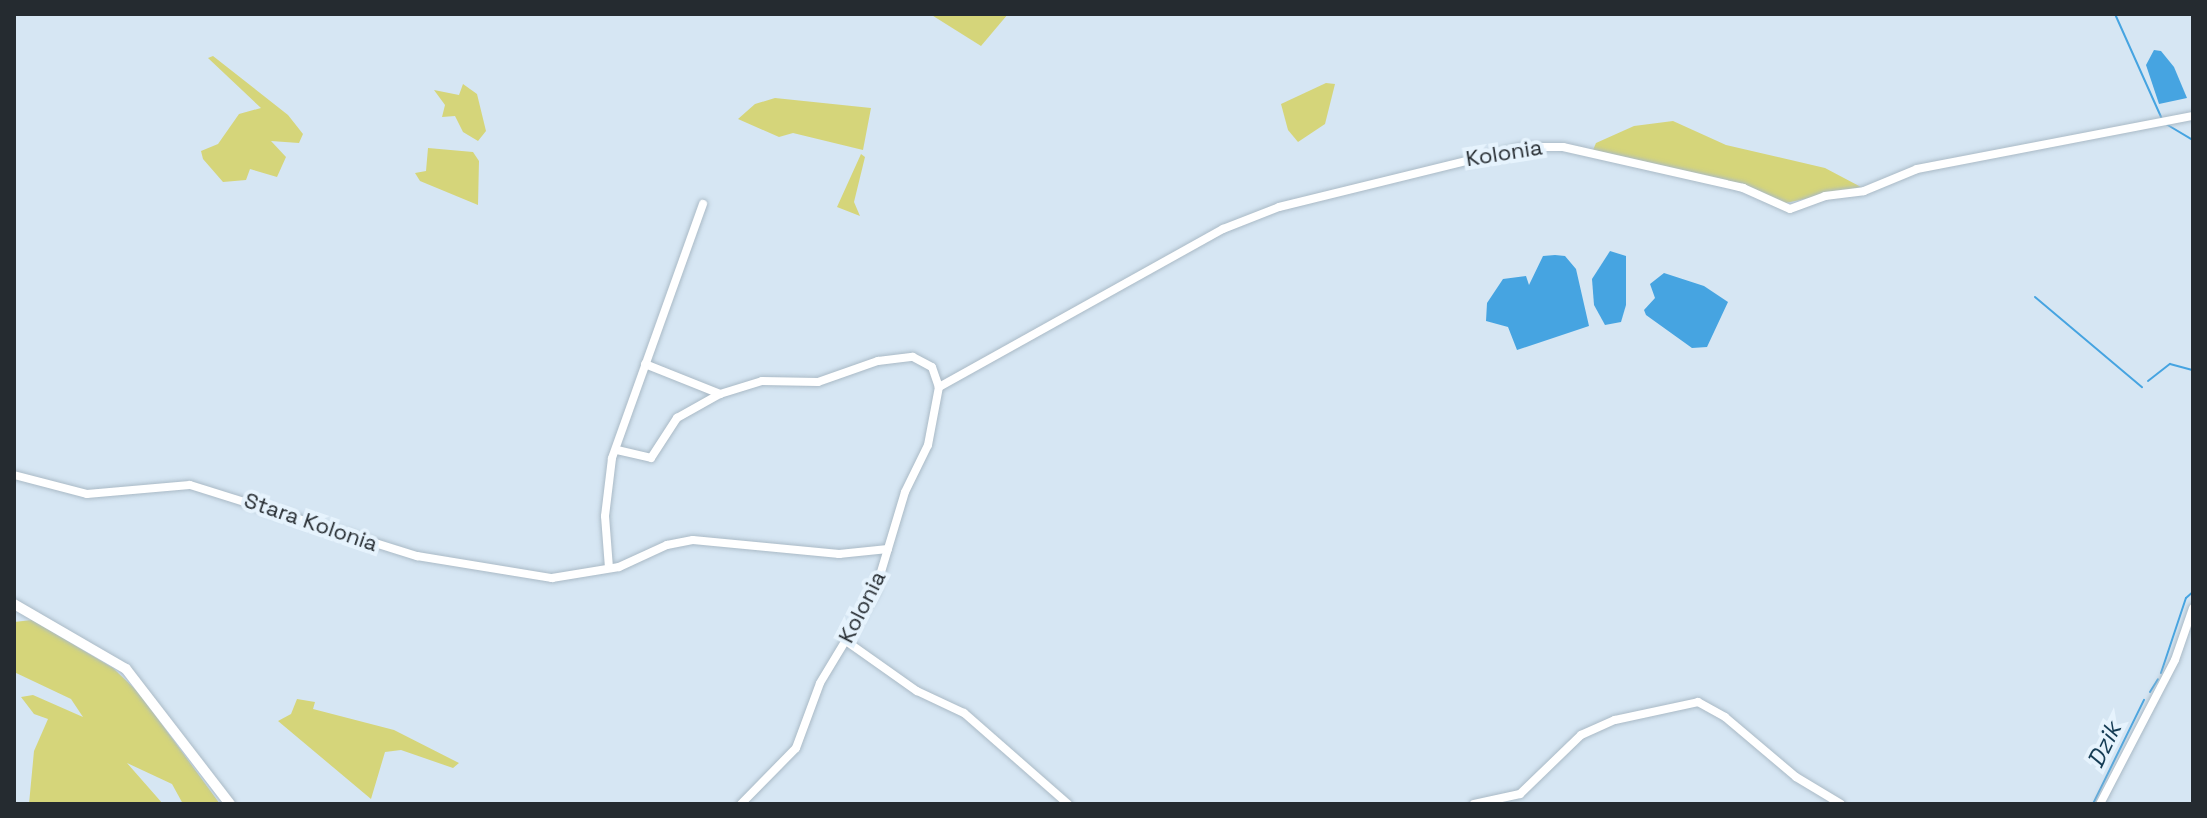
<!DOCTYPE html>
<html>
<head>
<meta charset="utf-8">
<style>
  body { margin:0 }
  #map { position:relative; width:2207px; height:818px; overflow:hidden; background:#d6e6f3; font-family:"Space Grotesk",sans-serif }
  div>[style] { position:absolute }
  .green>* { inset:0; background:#d5d57a }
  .water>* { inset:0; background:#46a4e1 }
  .stream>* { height:2px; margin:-1px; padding:0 1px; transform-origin:1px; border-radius:1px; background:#46a4e1 }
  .roads { filter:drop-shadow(0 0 2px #aabac6) drop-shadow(0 0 2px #aabac6) }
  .minor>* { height:8px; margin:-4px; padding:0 4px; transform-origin:4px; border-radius:4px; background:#fff }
  .major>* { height:10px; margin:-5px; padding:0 5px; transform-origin:5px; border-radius:5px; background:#fff }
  span { translate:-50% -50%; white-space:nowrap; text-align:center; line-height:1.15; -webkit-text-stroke:8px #e6f3fd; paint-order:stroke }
  .street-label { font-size:22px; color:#252b30 }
  .water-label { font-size:24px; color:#143b54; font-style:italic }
  .frame { position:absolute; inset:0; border:16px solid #252b30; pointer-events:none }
</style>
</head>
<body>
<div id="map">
  <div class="green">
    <i style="clip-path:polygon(930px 14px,1008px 14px,981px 46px)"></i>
    <i style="clip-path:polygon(213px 56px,288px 115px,303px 134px,299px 143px,271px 141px,286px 157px,277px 177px,250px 169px,246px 180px,223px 182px,203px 159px,201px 151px,218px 144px,239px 114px,261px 108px,208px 58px)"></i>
    <i style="clip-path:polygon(1326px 83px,1335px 84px,1325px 124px,1298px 142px,1288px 130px,1281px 104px)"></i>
    <i style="clip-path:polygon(463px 84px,477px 94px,486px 131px,478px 141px,463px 132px,455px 116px,442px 117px,445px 105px,434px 90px,459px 95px)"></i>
    <i style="clip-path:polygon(775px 98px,871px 108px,863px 150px,793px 133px,779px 137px,738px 119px,755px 104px)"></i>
    <i style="clip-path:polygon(1673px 121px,1726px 145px,1825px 168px,1861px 187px,1781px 204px,1746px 185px,1593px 150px,1596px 143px,1634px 126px)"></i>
    <i style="clip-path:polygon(428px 148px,473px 152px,479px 161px,478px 205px,420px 181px,415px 173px,426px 171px)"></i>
    <i style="clip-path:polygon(861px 154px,865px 157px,854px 202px,860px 216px,837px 207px)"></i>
    <i style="clip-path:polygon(32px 620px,113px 668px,139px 693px,220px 804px,183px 804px,172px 784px,127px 763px,163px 804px,29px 804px,34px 751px,48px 719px,34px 714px,21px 697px,33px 695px,83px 717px,71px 699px,14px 672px,14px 622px)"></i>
    <i style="clip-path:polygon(297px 699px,315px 702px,313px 709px,394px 730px,459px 763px,453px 768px,401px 750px,385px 752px,371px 799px,278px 721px,291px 714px)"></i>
  </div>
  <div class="water">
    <i style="clip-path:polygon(2154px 50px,2161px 51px,2174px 67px,2187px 98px,2159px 104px,2146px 65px)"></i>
    <i style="clip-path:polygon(1610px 251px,1626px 256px,1626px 305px,1621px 322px,1605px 325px,1594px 305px,1592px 279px)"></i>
    <i style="clip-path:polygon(1555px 255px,1565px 256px,1576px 269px,1589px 326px,1517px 350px,1508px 327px,1486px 321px,1487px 303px,1503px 279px,1526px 276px,1529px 285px,1543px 256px)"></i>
    <i style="clip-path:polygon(1664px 273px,1704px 286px,1728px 302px,1707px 347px,1692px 348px,1646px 315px,1644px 310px,1655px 298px,1650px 284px)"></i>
  </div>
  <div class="stream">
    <i style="left:2115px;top:14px;width:115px;rotate:65.9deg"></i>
    <i style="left:2166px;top:124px;width:31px;rotate:31deg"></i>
    <i style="left:2035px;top:297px;width:140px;rotate:40.1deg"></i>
    <i style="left:2148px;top:381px;width:28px;rotate:-38deg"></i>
    <i style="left:2170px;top:364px;width:24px;rotate:15deg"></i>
    <i style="left:2161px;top:673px;width:79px;rotate:-71.6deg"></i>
    <i style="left:2186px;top:598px;width:9px;rotate:-41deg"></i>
    <i style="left:2150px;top:692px;width:15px;rotate:-58deg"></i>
    <i style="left:14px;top:756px;width:24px;rotate:90deg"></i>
    <i style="left:14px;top:782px;width:18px;rotate:90deg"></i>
    <i style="left:2093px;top:804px;width:116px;rotate:-63.9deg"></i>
  </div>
  <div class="roads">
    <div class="minor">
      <i style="left:645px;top:364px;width:81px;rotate:21.8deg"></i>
      <i style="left:720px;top:394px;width:44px;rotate:-17.2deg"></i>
      <i style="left:762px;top:381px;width:56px;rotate:1deg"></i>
      <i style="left:818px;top:382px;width:64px;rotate:-19.3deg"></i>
      <i style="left:878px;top:361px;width:35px;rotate:-7deg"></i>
      <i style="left:913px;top:357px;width:21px;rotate:28deg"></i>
      <i style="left:932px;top:367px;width:21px;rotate:71deg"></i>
      <i style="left:617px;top:450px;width:35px;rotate:13deg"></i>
      <i style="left:651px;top:458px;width:48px;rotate:-57deg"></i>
      <i style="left:677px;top:418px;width:49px;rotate:-29.2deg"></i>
      <i style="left:14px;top:475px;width:75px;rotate:14.6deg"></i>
      <i style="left:87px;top:494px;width:103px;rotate:-5deg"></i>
      <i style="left:190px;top:485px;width:238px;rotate:17.4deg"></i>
      <i style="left:417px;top:556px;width:137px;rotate:9.3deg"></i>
      <i style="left:552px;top:578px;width:68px;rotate:-9.3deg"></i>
      <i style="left:619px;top:567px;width:53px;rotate:-24.6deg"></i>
      <i style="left:667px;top:545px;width:26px;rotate:-11deg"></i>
      <i style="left:693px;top:540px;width:147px;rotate:5.5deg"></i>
      <i style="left:839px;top:554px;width:49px;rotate:-5.8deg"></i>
      <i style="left:609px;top:568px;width:52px;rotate:-94.4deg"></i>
      <i style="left:605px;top:516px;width:58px;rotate:-83.1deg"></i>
      <i style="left:612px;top:458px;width:270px;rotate:-70.3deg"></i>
      <i style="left:846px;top:641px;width:87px;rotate:35.2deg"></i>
      <i style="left:917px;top:691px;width:52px;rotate:25.1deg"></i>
      <i style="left:964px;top:713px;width:138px;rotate:41.2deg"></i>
      <i style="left:741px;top:804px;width:78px;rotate:-45.5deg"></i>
      <i style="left:796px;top:748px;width:69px;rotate:-69.7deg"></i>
      <i style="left:820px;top:683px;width:106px;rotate:-58.9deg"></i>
      <i style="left:875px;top:592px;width:104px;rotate:-73.3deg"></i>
      <i style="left:905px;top:492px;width:52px;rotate:-63.9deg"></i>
      <i style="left:928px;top:445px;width:59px;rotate:-79.3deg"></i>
      <i style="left:939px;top:387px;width:325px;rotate:-29.1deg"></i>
      <i style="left:1223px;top:229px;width:60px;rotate:-21.4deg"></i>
      <i style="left:1279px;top:207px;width:252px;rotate:-13.8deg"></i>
      <i style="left:1524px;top:147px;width:39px"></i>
      <i style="left:1563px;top:147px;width:185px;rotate:12.8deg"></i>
      <i style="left:1743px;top:188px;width:51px;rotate:24.1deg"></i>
      <i style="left:1790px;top:209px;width:37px;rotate:-20deg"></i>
      <i style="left:1825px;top:196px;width:39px;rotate:-7deg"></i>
      <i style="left:1864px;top:191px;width:57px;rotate:-22.5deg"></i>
      <i style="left:1917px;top:169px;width:281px;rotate:-10.9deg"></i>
      <i style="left:1474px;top:804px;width:47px;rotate:-12.3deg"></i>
      <i style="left:1520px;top:794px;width:85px;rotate:-44deg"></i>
      <i style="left:1581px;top:735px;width:37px;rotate:-24deg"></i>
      <i style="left:1615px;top:720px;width:85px;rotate:-12.2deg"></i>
      <i style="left:1698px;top:702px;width:31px;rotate:29deg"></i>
      <i style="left:1725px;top:717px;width:93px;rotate:40.2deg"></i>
      <i style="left:1796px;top:777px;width:52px;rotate:31deg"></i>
      <i style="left:2100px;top:804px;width:162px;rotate:-62.5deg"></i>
      <i style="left:2175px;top:660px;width:55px;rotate:-70.9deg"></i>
    </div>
    <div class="major">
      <i style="left:14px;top:604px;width:129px;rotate:30.1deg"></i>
      <i style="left:126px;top:669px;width:170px;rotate:52.4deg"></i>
    </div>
  </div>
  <div class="street-label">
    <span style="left:1504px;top:153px;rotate:-9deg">Kolonia</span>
    <span style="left:311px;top:522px;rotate:19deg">Stara Kolonia</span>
    <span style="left:862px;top:607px;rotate:-63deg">Kolonia</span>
  </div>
  <div class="water-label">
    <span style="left:2104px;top:745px;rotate:-64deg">Dzik</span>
  </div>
  <div class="frame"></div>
</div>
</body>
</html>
